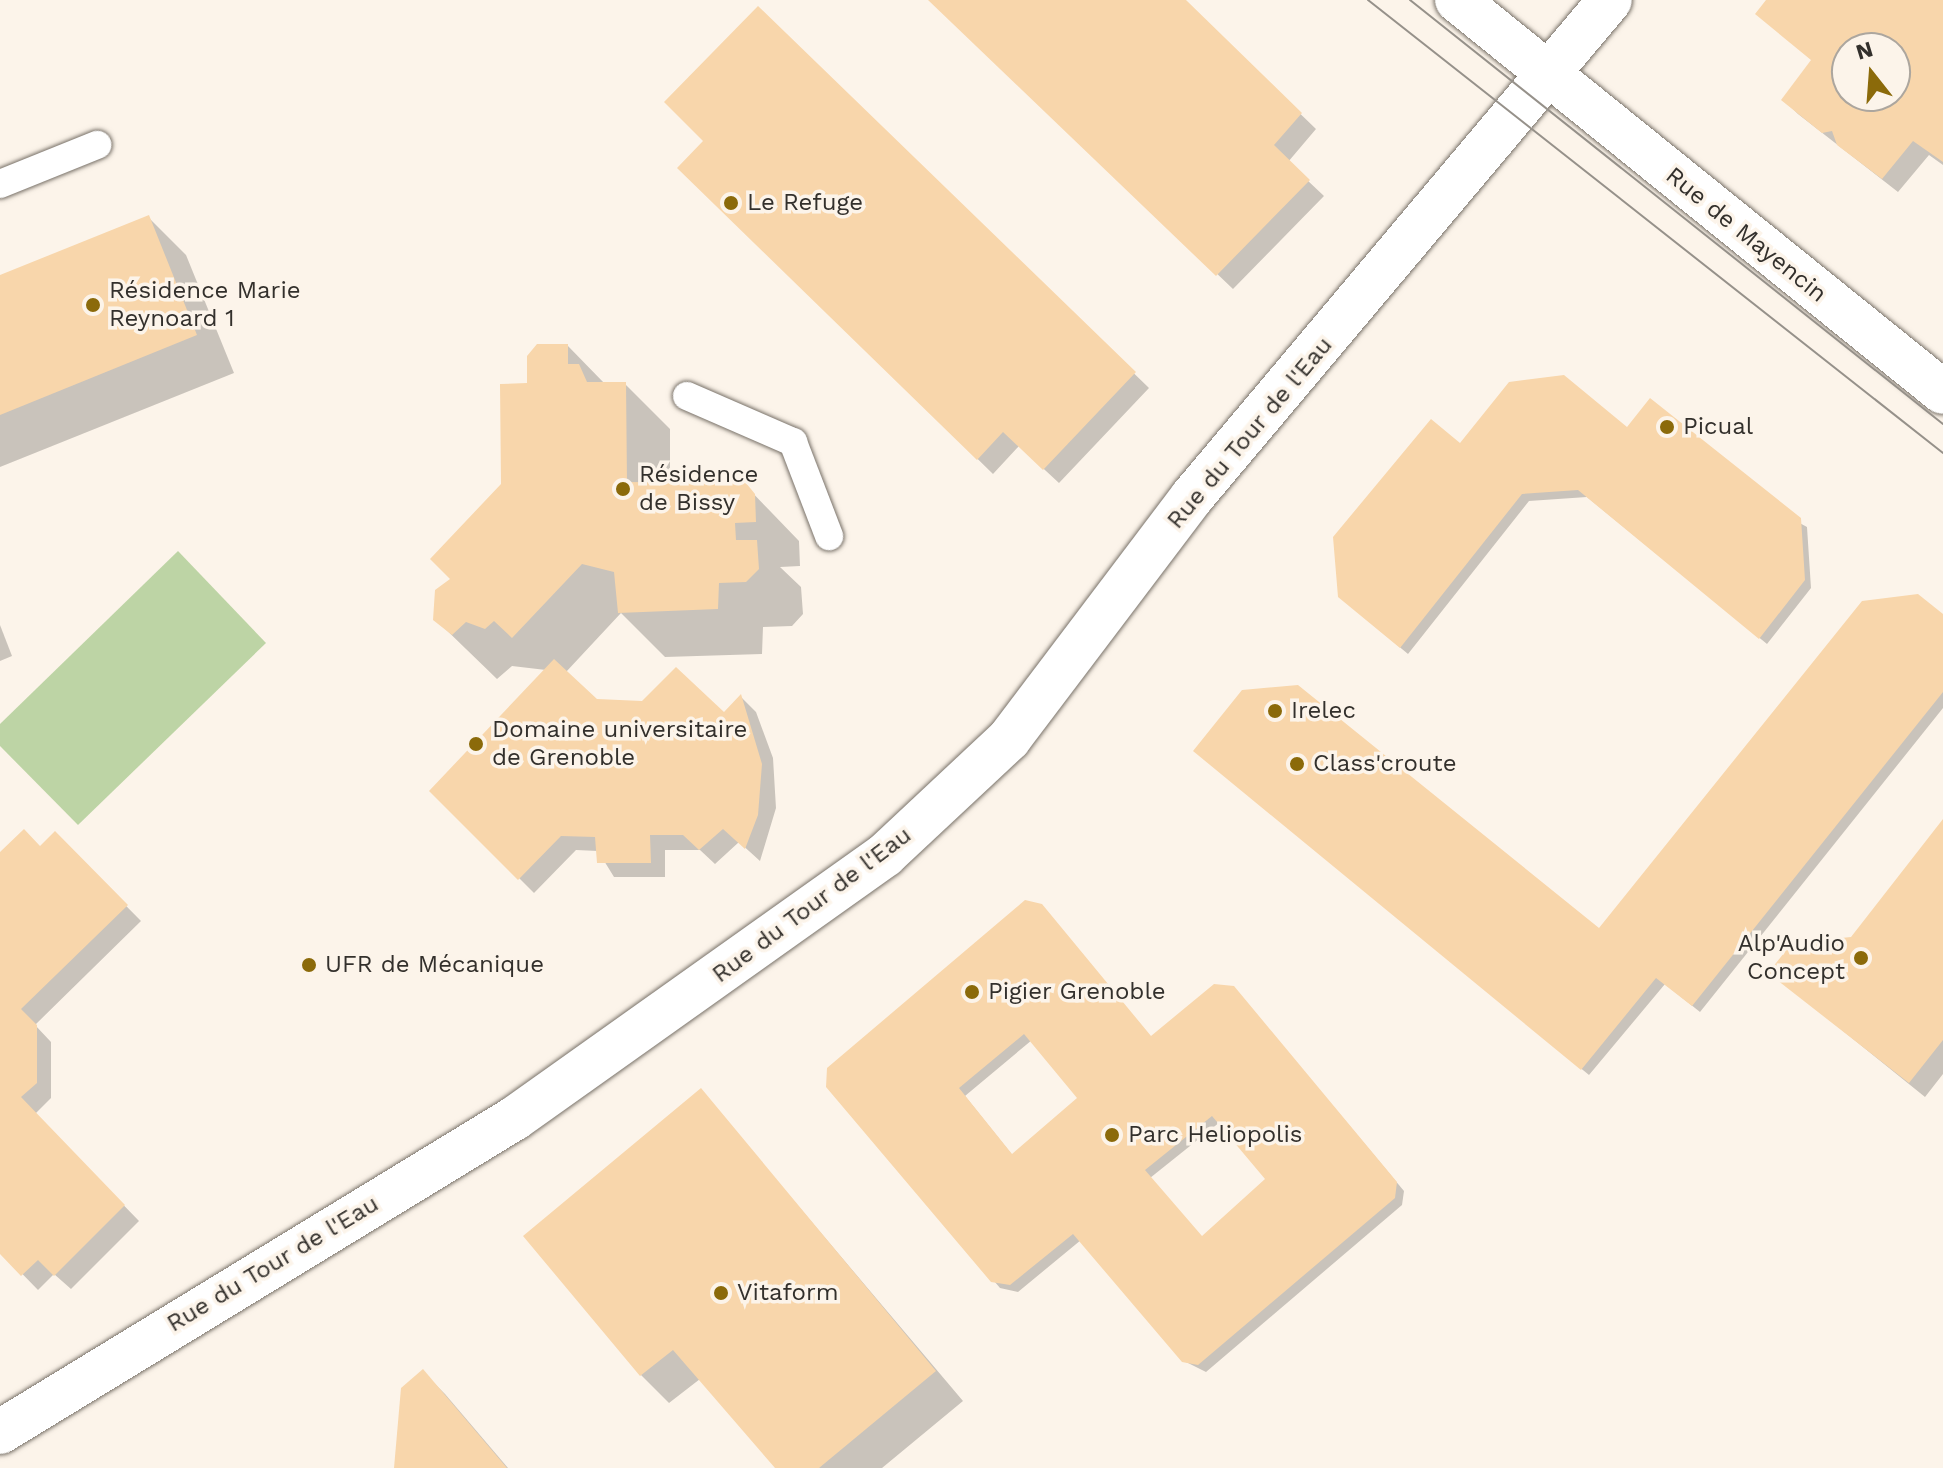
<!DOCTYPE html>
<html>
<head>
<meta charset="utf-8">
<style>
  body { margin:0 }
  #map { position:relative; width:1943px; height:1468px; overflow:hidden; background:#fcf4ea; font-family:"Work Sans",sans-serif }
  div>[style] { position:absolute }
  .green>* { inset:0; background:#bdd4a5 }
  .shadow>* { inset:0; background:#0003 }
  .building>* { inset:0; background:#f8d6ab }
  .roads { filter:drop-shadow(0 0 2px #787168) drop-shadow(0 0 2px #787168) }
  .service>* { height:28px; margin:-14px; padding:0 14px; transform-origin:14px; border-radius:14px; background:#fff }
  .minor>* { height:44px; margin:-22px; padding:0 22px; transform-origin:22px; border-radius:22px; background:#fff }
  .tram>* { height:2px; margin:-1px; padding:0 1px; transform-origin:1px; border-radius:1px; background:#96918a }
  .dots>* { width:22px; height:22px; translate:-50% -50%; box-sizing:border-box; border:4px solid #fcf4ea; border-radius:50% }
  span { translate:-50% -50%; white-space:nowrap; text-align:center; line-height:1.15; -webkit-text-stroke:7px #fcf4ea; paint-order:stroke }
  .poi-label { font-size:24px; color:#33302c }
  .left { translate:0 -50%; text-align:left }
  .right { translate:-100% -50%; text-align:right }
  .street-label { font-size:24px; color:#33302c }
  .north { position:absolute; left:1831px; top:32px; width:80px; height:80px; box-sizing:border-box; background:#fcf4ea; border:2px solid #aca69e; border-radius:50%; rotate:343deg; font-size:22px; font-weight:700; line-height:32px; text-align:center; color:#33302c }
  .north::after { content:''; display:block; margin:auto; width:28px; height:36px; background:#8b6a0a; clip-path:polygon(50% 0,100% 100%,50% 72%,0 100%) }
</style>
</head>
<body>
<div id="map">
  <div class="green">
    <i style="clip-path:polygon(178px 551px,266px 643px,78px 825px,0 746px,0 724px)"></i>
  </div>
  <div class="shadow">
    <i style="clip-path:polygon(930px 0,1183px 0,1316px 129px,1288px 162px,1324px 196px,1233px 289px)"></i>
    <i style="clip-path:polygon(evenodd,1768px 0,1943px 0,1943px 165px,1929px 155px,1898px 192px,1798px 114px,1783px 99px,1813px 61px,1758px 14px,1768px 0,1847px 48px,1895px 48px,1895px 96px,1847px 96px,1847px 48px)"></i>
    <i style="clip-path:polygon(758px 9px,1149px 388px,1059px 483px,1019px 446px,993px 474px,680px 168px,706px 141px)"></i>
    <i style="clip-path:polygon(149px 218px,186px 255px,234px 373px,0 467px,0 277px)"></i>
    <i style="clip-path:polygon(568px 346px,605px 384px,625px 384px,670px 429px,670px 484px,745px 485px,799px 541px,800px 566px,780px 567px,801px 587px,803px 614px,792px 626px,763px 627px,762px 654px,665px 657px,621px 613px,566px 672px,596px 701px,724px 715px,741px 697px,756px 712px,773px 758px,776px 808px,760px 861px,739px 842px,715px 864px,700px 850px,665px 850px,665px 877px,614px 877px,598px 851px,576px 850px,534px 893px,432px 791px,546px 670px,512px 666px,497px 679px,435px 619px,503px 484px,528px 385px)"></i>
    <i style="clip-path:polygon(1627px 430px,1807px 527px,1811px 588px,1767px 644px,1587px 497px,1529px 501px,1408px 654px,1348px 604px,1460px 446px)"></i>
    <i style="clip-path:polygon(1943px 616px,1943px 708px,1700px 1012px,1665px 984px,1589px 1075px,1203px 758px,1599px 931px)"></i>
    <i style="clip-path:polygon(0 625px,12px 656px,0 661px)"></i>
    <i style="clip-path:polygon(1943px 822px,1943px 1074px,1925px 1097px,1770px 972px,1852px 939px)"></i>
    <i style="clip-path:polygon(55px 834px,141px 921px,35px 1025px,51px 1042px,51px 1098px,35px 1114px,139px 1221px,71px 1289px,54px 1274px,38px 1290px,0 1251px,0 855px,40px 848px)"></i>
    <i style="clip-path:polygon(evenodd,1026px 903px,1152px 1038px,1241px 996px,1404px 1191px,1402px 1205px,1206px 1372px,1184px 1361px,1081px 1240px,1018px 1292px,1000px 1288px,828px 1086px,1026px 903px,1032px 1040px,1080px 1098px,1013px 1156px,965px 1096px,1032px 1040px,1026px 903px,1220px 1122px,1268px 1179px,1202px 1238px,1150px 1178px,1220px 1122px)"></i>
    <i style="clip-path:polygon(701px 1091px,963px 1401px,882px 1468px,778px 1468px,700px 1379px,669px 1403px,641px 1375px)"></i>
    <i style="clip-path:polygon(423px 1372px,445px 1394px,508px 1468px,396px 1468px)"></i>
  </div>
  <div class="building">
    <i style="clip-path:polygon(928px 0,1186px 0,1302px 113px,1274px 145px,1310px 180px,1216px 276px)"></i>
    <i style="clip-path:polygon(evenodd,1766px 0,1943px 0,1943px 162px,1913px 141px,1882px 179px,1837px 145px,1832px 131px,1822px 133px,1781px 100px,1811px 60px,1755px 14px,1766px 0,1847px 48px,1895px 48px,1895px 96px,1847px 96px,1847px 48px)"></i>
    <i style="clip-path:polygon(758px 6px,1136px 372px,1043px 470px,1003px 432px,977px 460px,677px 168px,703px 141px,664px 102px)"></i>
    <i style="clip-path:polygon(149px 215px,197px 335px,0 415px,0 275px)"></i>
    <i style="clip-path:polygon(537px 344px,568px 344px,568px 364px,579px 364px,587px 382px,626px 382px,627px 482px,746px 483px,755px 494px,756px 522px,735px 523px,736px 540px,757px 540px,759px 569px,746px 582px,719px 583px,718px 609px,618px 613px,614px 572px,582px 564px,512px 638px,494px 621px,485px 629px,466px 622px,452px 635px,433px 620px,435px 590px,450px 579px,430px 559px,501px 484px,500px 384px,527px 383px,527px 356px)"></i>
    <i style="clip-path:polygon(1564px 375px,1627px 427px,1650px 398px,1801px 518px,1805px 580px,1759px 639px,1578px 490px,1522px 494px,1400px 648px,1338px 597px,1333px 537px,1431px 419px,1460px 443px,1509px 382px)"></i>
    <i style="clip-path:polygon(1918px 594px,1943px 614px,1943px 692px,1692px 1006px,1656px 978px,1581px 1070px,1193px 751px,1242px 690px,1298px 685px,1599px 928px,1862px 601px)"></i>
    <i style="clip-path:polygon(554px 659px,597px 699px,642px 701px,676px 667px,724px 712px,741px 694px,762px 764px,758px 815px,745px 849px,723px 829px,699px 850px,683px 835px,650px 835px,651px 863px,597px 863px,595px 837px,561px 836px,518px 880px,429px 791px)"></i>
    <i style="clip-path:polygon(1943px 819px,1943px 1040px,1909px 1083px,1768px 973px,1792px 943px,1851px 937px)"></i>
    <i style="clip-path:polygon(24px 829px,40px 846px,55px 831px,128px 905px,21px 1009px,37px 1025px,37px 1083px,21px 1097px,125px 1205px,54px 1276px,38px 1260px,21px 1276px,0 1254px,0 852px)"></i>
    <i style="clip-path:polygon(evenodd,1025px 900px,1042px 904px,1151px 1036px,1214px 984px,1234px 986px,1397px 1182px,1395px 1198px,1198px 1365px,1182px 1362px,1073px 1234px,1010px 1285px,991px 1282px,826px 1087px,827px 1068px,1025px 900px,1024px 1034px,1077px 1098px,1012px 1154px,959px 1088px,1024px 1034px,1025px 900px,1212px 1116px,1265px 1179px,1202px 1236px,1145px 1170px,1212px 1116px)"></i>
    <i style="clip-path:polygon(701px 1088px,936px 1371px,819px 1468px,775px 1468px,673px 1350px,640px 1376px,523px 1236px)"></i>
    <i style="clip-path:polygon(423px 1369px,507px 1468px,394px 1468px,401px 1388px)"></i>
  </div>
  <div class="roads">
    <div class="service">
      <i style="left:0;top:184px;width:105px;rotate:-21.9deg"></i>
      <i style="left:687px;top:396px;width:116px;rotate:23.5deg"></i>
      <i style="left:793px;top:442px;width:101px;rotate:69deg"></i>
    </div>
    <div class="minor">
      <i style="left:1457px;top:0;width:624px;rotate:38.89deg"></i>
      <i style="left:0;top:1432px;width:603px;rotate:-31.37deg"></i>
      <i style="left:515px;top:1118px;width:454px;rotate:-35.4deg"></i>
      <i style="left:885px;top:855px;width:170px;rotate:-43.1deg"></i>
      <i style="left:1009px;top:739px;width:303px;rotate:-52.9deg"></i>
      <i style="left:1192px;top:497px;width:649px;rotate:-49.93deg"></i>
    </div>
  </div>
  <div class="tram">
    <i style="left:1368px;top:0;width:732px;rotate:38.23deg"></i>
    <i style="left:1410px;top:0;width:681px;rotate:38.5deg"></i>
  </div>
  <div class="dots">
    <i style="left:731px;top:203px;background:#8b6a0a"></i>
    <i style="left:93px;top:305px;background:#8b6a0a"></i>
    <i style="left:1667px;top:427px;background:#8b6a0a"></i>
    <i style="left:623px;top:489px;background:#8b6a0a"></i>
    <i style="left:1275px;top:711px;background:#8b6a0a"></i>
    <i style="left:476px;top:744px;background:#8b6a0a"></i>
    <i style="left:1297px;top:764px;background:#8b6a0a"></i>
    <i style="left:1861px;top:958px;background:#8b6a0a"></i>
    <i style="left:309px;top:965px;background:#8b6a0a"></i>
    <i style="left:972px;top:992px;background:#8b6a0a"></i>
    <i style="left:1112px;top:1135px;background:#8b6a0a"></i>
    <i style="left:721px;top:1293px;background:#8b6a0a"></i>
  </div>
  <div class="poi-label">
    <span class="left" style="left:747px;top:203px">Le Refuge</span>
    <span class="left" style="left:109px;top:305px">Résidence Marie<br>Reynoard 1</span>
    <span class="left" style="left:1683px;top:427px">Picual</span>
    <span class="left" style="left:639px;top:489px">Résidence<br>de Bissy</span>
    <span class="left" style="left:1291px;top:711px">Irelec</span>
    <span class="left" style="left:492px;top:744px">Domaine universitaire<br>de Grenoble</span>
    <span class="left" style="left:1313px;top:764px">Class'croute</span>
    <span class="right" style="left:1845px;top:958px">Alp'Audio<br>Concept</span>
    <span class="left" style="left:325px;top:965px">UFR de Mécanique</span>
    <span class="left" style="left:988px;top:992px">Pigier Grenoble</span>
    <span class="left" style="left:1128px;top:1135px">Parc Heliopolis</span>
    <span class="left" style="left:737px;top:1293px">Vitaform</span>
  </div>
  <div class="street-label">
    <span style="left:1746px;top:235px;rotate:39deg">Rue de Mayencin</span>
    <span style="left:1250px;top:433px;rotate:-50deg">Rue du Tour de l'Eau</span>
    <span style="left:812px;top:905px;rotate:-37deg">Rue du Tour de l'Eau</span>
    <span style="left:273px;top:1264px;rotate:-31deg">Rue du Tour de l'Eau</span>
  </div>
  <div class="north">N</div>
</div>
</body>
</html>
